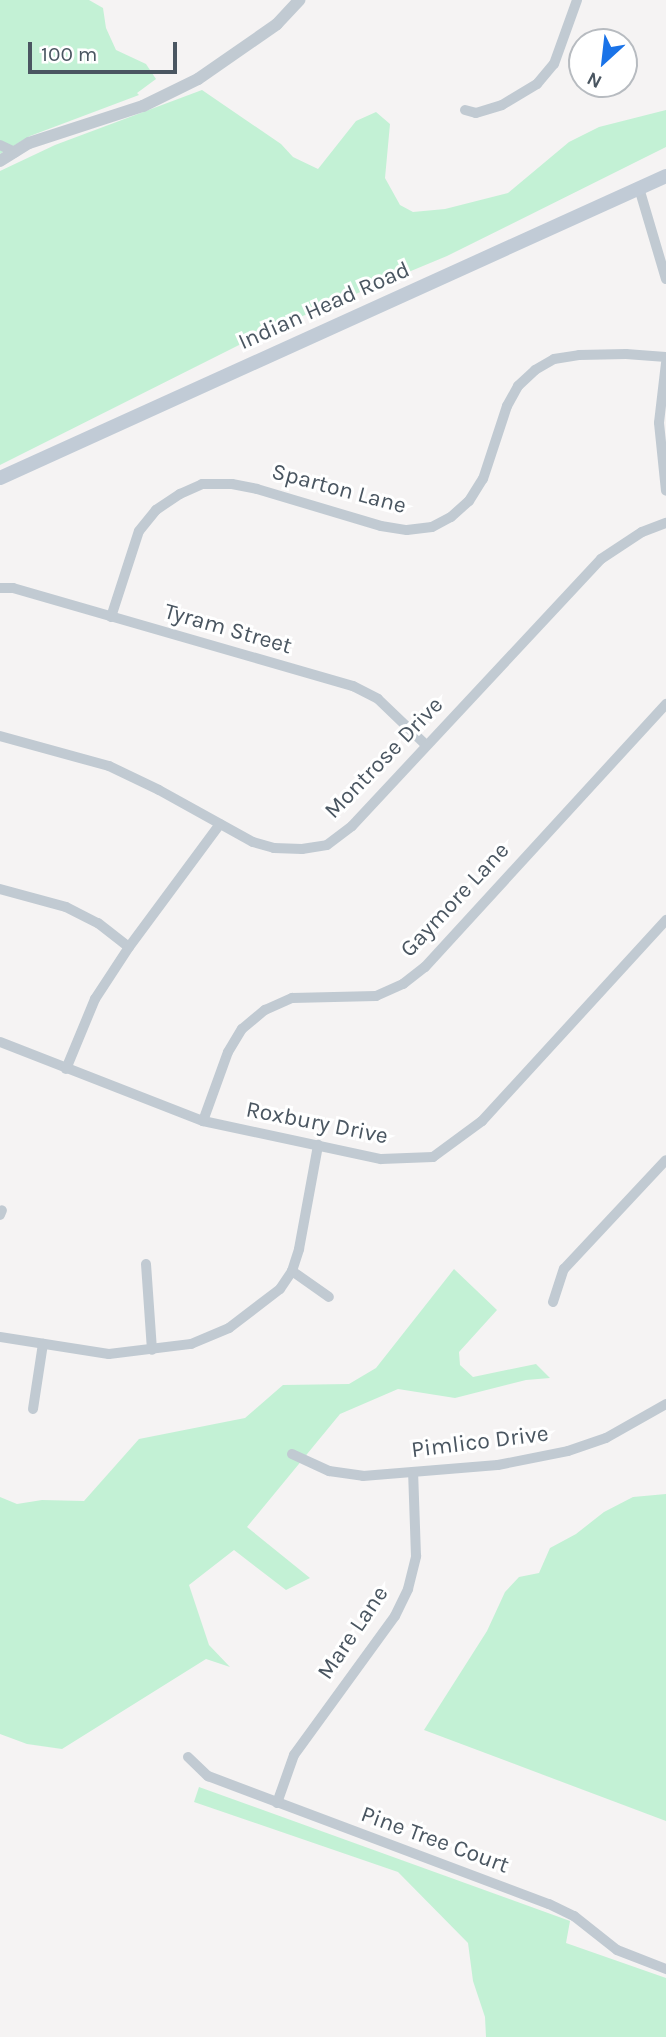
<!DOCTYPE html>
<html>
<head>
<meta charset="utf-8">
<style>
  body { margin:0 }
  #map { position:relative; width:666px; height:2037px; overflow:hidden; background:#f5f3f3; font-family:Karla,sans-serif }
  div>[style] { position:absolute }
  .green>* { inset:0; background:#c3f1d5 }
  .minor>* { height:10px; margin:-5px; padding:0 5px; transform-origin:5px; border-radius:5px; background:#c1cad2 }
  .tertiary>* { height:12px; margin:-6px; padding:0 6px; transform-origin:6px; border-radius:6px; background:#c1cad2 }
  .secondary>* { height:14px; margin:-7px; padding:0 7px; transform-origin:7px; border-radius:7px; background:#c1cbd6 }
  span { translate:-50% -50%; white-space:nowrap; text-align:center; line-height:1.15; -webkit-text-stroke:6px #fff; paint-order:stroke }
  .street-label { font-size:23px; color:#4a5661 }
  .north { position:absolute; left:568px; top:28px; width:70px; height:70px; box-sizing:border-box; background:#fff; border:2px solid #b7bbc0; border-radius:50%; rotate:207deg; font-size:19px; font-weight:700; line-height:28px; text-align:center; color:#4a5661 }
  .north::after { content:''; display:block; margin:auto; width:24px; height:32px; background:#1a73e8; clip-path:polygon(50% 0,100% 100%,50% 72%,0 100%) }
  .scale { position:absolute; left:28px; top:42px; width:149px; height:32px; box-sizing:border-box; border:4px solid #4a5661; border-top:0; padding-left:9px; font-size:21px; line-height:24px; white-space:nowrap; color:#4a5661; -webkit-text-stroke:5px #fff; paint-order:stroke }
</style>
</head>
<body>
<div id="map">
  <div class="green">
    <i style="clip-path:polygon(0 0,89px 0,103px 8px,106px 28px,116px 50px,146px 64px,156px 79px,137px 93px,139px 95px,30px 136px,0 154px)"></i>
    <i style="clip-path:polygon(202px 90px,281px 144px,293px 157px,318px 169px,356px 121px,376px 112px,390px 124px,385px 178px,400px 205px,413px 212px,445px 209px,508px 193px,569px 142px,599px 127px,666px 110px,666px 147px,447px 256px,269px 330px,0 465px,0 171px,55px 145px)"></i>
    <i style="clip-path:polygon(454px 1269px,497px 1310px,459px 1352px,460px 1365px,473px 1377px,536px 1364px,550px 1378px,526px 1380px,455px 1398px,398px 1389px,340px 1414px,247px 1527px,310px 1578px,286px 1590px,234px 1550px,189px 1585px,209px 1645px,230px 1667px,206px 1659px,62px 1749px,27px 1744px,0 1734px,0 1497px,17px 1504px,42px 1500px,84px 1501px,139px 1439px,245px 1418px,283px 1385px,349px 1384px,376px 1368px)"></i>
    <i style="clip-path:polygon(666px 1494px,666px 1821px,424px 1730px,487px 1631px,505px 1592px,519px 1577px,539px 1573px,550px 1548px,576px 1534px,604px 1512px,633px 1497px)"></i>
    <i style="clip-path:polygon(199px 1787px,570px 1921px,566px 1943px,666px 1978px,666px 2037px,486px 2037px,485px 2017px,473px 1981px,468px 1943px,398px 1872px,194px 1802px)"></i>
  </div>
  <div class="minor">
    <i style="left:465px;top:110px;width:11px;rotate:15deg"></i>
    <i style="left:476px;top:113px;width:27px;rotate:-17deg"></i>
    <i style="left:502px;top:105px;width:41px;rotate:-31deg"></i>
    <i style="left:537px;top:84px;width:26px;rotate:-50deg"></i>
    <i style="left:554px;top:64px;width:68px;rotate:-70.2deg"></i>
    <i style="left:0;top:145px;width:17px;rotate:25deg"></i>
    <i style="left:639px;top:188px;width:95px;rotate:73.5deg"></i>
    <i style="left:666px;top:363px;width:60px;rotate:96.7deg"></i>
    <i style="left:659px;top:423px;width:68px;rotate:84.1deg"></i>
    <i style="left:0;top:588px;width:13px"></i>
    <i style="left:13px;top:588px;width:354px;rotate:16.1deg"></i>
    <i style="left:353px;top:686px;width:28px;rotate:27deg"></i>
    <i style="left:378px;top:699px;width:66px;rotate:43.8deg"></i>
    <i style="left:111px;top:617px;width:90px;rotate:-72deg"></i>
    <i style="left:139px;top:531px;width:27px;rotate:-51deg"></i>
    <i style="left:156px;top:510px;width:29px;rotate:-34deg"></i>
    <i style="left:180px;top:494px;width:24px;rotate:-24deg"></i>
    <i style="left:202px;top:484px;width:30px"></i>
    <i style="left:232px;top:484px;width:25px;rotate:11deg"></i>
    <i style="left:257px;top:489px;width:129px;rotate:16.6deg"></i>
    <i style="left:381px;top:526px;width:26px;rotate:9deg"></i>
    <i style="left:407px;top:530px;width:25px;rotate:-7deg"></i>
    <i style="left:432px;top:527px;width:21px;rotate:-28deg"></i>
    <i style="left:451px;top:517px;width:24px;rotate:-42deg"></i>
    <i style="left:469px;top:501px;width:26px;rotate:-58deg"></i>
    <i style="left:483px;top:479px;width:77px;rotate:-71.8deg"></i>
    <i style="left:507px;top:406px;width:23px;rotate:-61deg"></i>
    <i style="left:518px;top:386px;width:23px;rotate:-43deg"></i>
    <i style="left:535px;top:370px;width:22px;rotate:-30deg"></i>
    <i style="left:554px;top:359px;width:25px;rotate:-9deg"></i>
    <i style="left:579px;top:355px;width:47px;rotate:-1.2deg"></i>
    <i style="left:626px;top:354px;width:40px;rotate:4.3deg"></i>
    <i style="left:0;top:736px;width:113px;rotate:15.4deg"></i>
    <i style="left:109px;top:766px;width:55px;rotate:25.6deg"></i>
    <i style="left:159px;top:790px;width:107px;rotate:29deg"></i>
    <i style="left:253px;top:842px;width:22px;rotate:16deg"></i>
    <i style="left:274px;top:848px;width:28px;rotate:2deg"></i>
    <i style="left:302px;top:849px;width:25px;rotate:-9deg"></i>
    <i style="left:327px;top:845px;width:31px;rotate:-37deg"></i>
    <i style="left:352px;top:826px;width:365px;rotate:-47deg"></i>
    <i style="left:601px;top:559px;width:49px;rotate:-33.4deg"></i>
    <i style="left:642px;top:532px;width:26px;rotate:-21deg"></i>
    <i style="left:0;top:889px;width:68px;rotate:15.3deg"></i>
    <i style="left:66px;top:907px;width:36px;rotate:27deg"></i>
    <i style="left:98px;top:923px;width:39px;rotate:38deg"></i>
    <i style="left:0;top:1042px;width:218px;rotate:21.3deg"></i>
    <i style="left:203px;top:1121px;width:182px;rotate:12.1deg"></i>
    <i style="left:381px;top:1159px;width:52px;rotate:-2.2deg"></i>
    <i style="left:433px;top:1157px;width:61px;rotate:-36.3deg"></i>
    <i style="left:482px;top:1121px;width:273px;rotate:-47.5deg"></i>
    <i style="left:66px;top:1069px;width:76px;rotate:-67.5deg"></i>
    <i style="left:95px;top:999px;width:62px;rotate:-56.8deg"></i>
    <i style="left:129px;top:947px;width:153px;rotate:-53.5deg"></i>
    <i style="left:203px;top:1121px;width:73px;rotate:-70.1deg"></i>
    <i style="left:228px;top:1052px;width:27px;rotate:-59deg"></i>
    <i style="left:242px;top:1029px;width:30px;rotate:-40deg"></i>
    <i style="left:265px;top:1010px;width:30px;rotate:-24deg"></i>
    <i style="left:292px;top:998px;width:84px;rotate:-1.4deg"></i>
    <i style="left:376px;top:996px;width:30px;rotate:-24deg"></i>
    <i style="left:403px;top:984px;width:28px;rotate:-38deg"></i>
    <i style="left:425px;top:967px;width:357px;rotate:-47.5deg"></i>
    <i style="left:0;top:1215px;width:5px;rotate:-68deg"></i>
    <i style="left:146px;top:1264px;width:86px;rotate:86deg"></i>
    <i style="left:292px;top:1271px;width:45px;rotate:35.1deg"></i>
    <i style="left:553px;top:1302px;width:35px;rotate:-72deg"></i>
    <i style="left:564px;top:1269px;width:149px;rotate:-46.9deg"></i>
    <i style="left:0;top:1337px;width:110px;rotate:8.9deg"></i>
    <i style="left:109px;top:1354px;width:83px;rotate:-7deg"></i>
    <i style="left:191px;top:1344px;width:41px;rotate:-22.8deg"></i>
    <i style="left:229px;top:1328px;width:64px;rotate:-37.4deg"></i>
    <i style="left:280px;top:1289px;width:22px;rotate:-56deg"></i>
    <i style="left:292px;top:1271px;width:23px;rotate:-72deg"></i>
    <i style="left:299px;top:1249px;width:106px;rotate:-79.6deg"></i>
    <i style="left:33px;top:1409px;width:66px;rotate:-81.3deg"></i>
    <i style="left:292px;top:1454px;width:41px;rotate:24.7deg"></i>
    <i style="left:329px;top:1471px;width:34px;rotate:8deg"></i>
    <i style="left:363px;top:1476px;width:135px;rotate:-4.7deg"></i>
    <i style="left:498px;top:1465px;width:71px;rotate:-11.3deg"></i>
    <i style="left:568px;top:1451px;width:40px;rotate:-18.9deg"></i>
    <i style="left:606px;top:1438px;width:69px;rotate:-29.5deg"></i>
    <i style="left:188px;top:1757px;width:28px;rotate:44deg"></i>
    <i style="left:208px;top:1776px;width:364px;rotate:20.6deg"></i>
    <i style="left:549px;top:1904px;width:28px;rotate:26deg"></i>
    <i style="left:574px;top:1916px;width:55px;rotate:38.3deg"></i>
    <i style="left:617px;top:1950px;width:53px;rotate:21.2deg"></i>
    <i style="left:277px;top:1803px;width:51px;rotate:-70.5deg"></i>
    <i style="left:294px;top:1755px;width:172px;rotate:-54deg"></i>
    <i style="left:395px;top:1616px;width:30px;rotate:-64deg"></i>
    <i style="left:408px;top:1589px;width:34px;rotate:-76deg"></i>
    <i style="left:416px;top:1556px;width:84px;rotate:-92deg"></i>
  </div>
  <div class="tertiary">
    <i style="left:0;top:161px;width:34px;rotate:-32deg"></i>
    <i style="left:29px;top:143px;width:120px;rotate:-18deg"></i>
    <i style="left:143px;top:106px;width:61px;rotate:-26.1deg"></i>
    <i style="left:198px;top:79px;width:96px;rotate:-34.8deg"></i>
    <i style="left:277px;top:24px;width:33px;rotate:-47deg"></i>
  </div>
  <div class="secondary">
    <i style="left:0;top:478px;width:731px;rotate:-24.39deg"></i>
  </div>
  <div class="street-label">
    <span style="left:324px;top:306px;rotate:-24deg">Indian Head Road</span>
    <span style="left:339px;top:489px;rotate:15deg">Sparton Lane</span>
    <span style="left:228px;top:629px;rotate:16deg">Tyram Street</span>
    <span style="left:384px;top:758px;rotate:-46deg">Montrose Drive</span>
    <span style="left:455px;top:900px;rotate:-47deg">Gaymore Lane</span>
    <span style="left:317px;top:1123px;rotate:11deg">Roxbury Drive</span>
    <span style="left:480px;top:1442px;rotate:-7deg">Pimlico Drive</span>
    <span style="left:353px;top:1633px;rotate:-56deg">Mare Lane</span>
    <span style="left:435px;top:1840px;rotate:20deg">Pine Tree Court</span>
  </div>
  <div class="north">N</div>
  <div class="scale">100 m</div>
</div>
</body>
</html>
